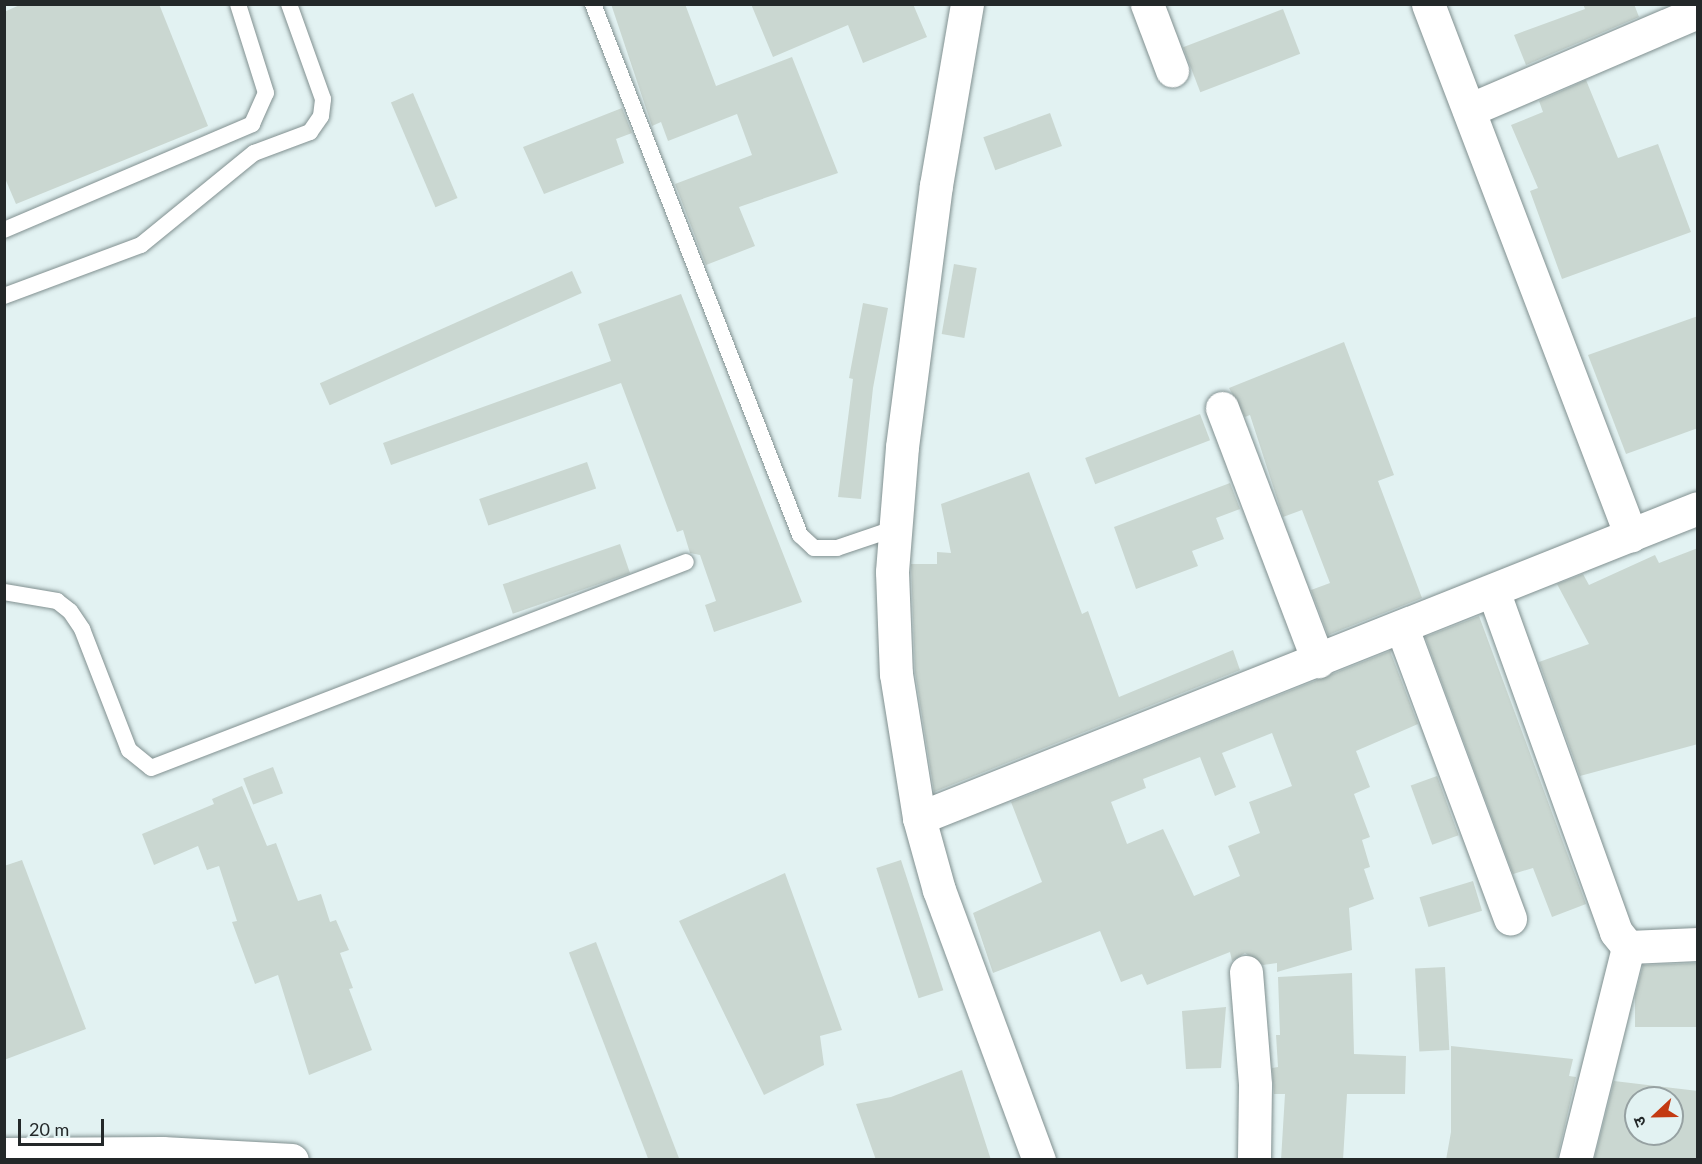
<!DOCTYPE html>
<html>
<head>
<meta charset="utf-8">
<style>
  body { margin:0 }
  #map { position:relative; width:1702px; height:1164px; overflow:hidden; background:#e2f2f2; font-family:Lato,"Noto Sans Devanagari",sans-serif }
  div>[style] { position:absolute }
  .building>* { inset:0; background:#cad7d1; transform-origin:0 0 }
  .roads { filter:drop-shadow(0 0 2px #819090) drop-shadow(0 0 2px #819090) }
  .lane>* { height:16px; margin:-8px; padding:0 8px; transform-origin:8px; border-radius:8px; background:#fff }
  .street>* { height:33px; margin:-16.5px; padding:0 16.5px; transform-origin:16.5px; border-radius:16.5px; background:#fff }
  .secondary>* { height:33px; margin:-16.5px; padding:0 16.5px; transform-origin:16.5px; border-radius:16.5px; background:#fff }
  span { translate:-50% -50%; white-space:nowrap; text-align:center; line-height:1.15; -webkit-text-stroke:4.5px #e2f2f2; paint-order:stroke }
  .frame { position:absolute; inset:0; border:6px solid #232829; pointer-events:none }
  .north { position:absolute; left:1624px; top:1086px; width:60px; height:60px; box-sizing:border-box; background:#e2f2f2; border:2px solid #96a1a2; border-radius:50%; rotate:248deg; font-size:16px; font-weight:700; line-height:24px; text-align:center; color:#232829 }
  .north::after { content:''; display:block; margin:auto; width:21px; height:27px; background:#c33a12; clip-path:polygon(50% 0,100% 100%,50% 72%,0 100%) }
  .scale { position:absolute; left:18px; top:1119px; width:86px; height:27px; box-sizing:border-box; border:3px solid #232829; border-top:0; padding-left:8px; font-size:18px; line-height:21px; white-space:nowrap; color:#232829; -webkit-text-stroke:4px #e2f2f2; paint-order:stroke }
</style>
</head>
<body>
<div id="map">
  <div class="building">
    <i style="clip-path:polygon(22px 4px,159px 4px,208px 126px,16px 204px,4px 176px,4px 12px)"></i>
    <i style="clip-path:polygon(611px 4px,685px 4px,716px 86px,792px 57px,838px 173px,739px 207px,755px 246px,706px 265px,675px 184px,752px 155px,737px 114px,668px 141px,661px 122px,652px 126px)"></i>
    <i style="clip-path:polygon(751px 4px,913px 4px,927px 37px,863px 63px,848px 25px,773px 57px)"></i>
    <i style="clip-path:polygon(1583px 4px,1634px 4px,1639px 17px,1526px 65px,1514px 35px,1585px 9px)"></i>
    <i style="left:1283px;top:9px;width:48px;height:107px;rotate:69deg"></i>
    <i style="clip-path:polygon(1586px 80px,1618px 158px,1658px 144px,1691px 232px,1562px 279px,1530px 191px,1538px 188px,1511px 125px,1543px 112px,1539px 101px)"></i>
    <i style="left:413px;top:93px;width:114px;height:24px;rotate:67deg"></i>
    <i style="clip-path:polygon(622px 108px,632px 133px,616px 139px,624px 163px,544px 194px,523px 147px)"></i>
    <i style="left:1050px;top:113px;width:35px;height:71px;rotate:70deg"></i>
    <i style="left:954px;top:264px;width:23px;height:71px;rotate:10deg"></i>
    <i style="left:572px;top:271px;width:24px;height:276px;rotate:66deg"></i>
    <i style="clip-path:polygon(681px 294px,802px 602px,714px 632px,705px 605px,716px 601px,700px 555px,690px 553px,683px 530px,677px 532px,621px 383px,391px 465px,383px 443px,611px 361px,598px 324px)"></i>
    <i style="clip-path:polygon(863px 303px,888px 308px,873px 388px,861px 499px,838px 497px,853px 379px,849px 378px)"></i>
    <i style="clip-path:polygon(1698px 316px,1698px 428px,1626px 454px,1588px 355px)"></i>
    <i style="clip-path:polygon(1344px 342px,1394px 475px,1378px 481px,1422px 598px,1328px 635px,1311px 590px,1330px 583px,1302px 510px,1283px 517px,1250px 415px,1245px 417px,1229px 388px)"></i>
    <i style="left:1200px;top:414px;width:28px;height:123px;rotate:69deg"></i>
    <i style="left:587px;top:462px;width:28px;height:114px;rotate:71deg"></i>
    <i style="clip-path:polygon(1029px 472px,1082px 614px,1088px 611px,1119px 697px,1233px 650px,1240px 670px,934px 792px,915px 672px,911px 564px,937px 564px,937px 552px,951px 553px,941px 504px)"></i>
    <i style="clip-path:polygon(1230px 483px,1240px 509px,1216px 518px,1224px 539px,1192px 551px,1198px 566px,1136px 589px,1114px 527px)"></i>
    <i style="left:620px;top:544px;width:31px;height:124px;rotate:71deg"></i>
    <i style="clip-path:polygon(1698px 548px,1698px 744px,1580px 776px,1539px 662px,1589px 644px,1557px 584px,1583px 574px,1589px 585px,1655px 555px,1659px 563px)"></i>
    <i style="clip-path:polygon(1479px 616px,1586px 904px,1552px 917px,1533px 868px,1513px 874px,1425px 637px)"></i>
    <i style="clip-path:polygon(evenodd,1390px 651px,1418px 724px,1356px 751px,1370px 787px,1354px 794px,1370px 837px,1362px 840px,1370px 867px,1364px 869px,1374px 899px,1349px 908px,1352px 950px,1277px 972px,1277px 963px,1263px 965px,1245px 953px,1232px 961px,1230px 952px,1147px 985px,1142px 974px,1121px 982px,1100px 931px,993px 973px,973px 913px,1042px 882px,1011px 802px,1390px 651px,1272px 733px,1292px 786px,1249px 802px,1260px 833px,1228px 846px,1240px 876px,1194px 896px,1163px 829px,1127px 844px,1111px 802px,1146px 788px,1143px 779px,1200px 757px,1215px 796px,1236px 787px,1222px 753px,1272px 733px)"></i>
    <i style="left:273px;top:767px;width:28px;height:32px;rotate:69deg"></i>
    <i style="left:1437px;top:776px;width:63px;height:28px;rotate:70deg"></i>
    <i style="clip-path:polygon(242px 786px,267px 846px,276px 843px,298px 901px,321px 894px,330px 922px,336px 920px,349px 950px,340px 953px,353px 988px,349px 989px,372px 1050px,309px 1075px,278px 975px,255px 984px,232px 922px,237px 921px,219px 866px,207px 870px,198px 846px,154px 865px,142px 834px,214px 804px,212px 799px)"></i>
    <i style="clip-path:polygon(22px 860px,86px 1029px,4px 1060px,4px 866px)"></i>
    <i style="left:901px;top:860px;width:137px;height:26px;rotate:72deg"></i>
    <i style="clip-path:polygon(785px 873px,842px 1030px,820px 1036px,824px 1065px,764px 1095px,679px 921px)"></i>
    <i style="left:1473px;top:881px;width:31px;height:56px;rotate:73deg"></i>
    <i style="left:596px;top:942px;width:233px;height:29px;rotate:69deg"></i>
    <i style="clip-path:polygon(1698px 963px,1698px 1027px,1635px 1027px,1635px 996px,1643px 965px)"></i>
    <i style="left:1445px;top:967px;width:83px;height:30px;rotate:87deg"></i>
    <i style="clip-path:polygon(1352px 973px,1354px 1054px,1406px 1056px,1405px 1094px,1347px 1094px,1343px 1160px,1281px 1160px,1285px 1094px,1274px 1094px,1272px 1068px,1278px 1067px,1276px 1035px,1280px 1035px,1278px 977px)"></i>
    <i style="clip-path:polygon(1226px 1007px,1221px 1068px,1186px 1069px,1182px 1011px)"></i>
    <i style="clip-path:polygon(1451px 1046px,1573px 1059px,1569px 1076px,1576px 1077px,1557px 1160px,1446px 1160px,1451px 1132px)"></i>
    <i style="clip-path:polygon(962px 1070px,991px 1160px,876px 1160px,856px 1104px,891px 1097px)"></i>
    <i style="clip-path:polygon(evenodd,1614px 1081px,1698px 1091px,1698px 1160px,1594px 1160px,1614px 1081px,1636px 1098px,1672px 1098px,1672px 1134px,1636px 1134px,1636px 1098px)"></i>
  </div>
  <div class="roads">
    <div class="lane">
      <i style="left:593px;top:4px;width:570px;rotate:68.7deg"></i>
      <i style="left:800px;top:535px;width:19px;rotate:43deg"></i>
      <i style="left:814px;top:548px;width:23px"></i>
      <i style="left:837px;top:548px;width:62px;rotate:-18.7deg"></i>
      <i style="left:4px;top:230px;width:270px;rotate:-23.1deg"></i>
      <i style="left:252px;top:124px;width:34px;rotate:-66deg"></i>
      <i style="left:266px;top:93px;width:93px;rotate:-107.5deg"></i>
      <i style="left:4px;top:296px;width:146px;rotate:-20.4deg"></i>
      <i style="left:141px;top:245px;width:146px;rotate:-39.2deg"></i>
      <i style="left:254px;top:153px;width:60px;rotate:-20.6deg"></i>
      <i style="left:310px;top:132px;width:19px;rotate:-55deg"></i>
      <i style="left:321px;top:116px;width:17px;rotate:-83deg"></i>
      <i style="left:323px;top:99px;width:101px;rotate:-109.7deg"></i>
      <i style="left:4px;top:592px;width:54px;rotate:9.6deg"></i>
      <i style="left:57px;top:601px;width:16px;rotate:38deg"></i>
      <i style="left:70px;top:611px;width:22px;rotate:56deg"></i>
      <i style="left:82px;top:629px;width:130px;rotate:68.8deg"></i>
      <i style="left:129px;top:750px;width:28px;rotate:39deg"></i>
      <i style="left:151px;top:768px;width:573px;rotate:-21.06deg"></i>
    </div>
    <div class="street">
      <i style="left:1147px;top:4px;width:71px;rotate:69.3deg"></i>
      <i style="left:1428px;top:4px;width:569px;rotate:69.11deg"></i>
      <i style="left:1469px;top:110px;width:249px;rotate:-23.2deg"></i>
      <i style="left:1222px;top:408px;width:271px;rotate:69.2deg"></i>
      <i style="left:1494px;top:593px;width:360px;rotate:70.2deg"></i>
      <i style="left:1616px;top:932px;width:19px;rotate:51deg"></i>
      <i style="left:1628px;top:947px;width:70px;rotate:-2.5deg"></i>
      <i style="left:1402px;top:628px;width:310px;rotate:69.6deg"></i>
      <i style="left:919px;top:818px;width:838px;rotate:-21.7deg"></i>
      <i style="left:1246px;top:972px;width:113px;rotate:85.4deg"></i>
      <i style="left:1255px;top:1085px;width:75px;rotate:90.8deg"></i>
      <i style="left:4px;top:1154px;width:158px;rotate:-0.4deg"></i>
      <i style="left:162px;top:1153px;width:130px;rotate:3.1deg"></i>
      <i style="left:1575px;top:1160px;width:219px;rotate:-76deg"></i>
    </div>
    <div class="secondary">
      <i style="left:967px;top:4px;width:184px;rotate:99.7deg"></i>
      <i style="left:936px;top:185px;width:264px;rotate:97.4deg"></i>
      <i style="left:902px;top:447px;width:125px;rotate:94.6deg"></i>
      <i style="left:892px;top:572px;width:102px;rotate:87.8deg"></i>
      <i style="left:896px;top:674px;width:146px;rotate:80.9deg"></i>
      <i style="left:919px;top:818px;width:75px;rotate:74.5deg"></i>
      <i style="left:939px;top:890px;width:288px;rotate:69.7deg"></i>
    </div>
  </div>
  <div class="frame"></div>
  <div class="north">उ</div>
  <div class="scale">20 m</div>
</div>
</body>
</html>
